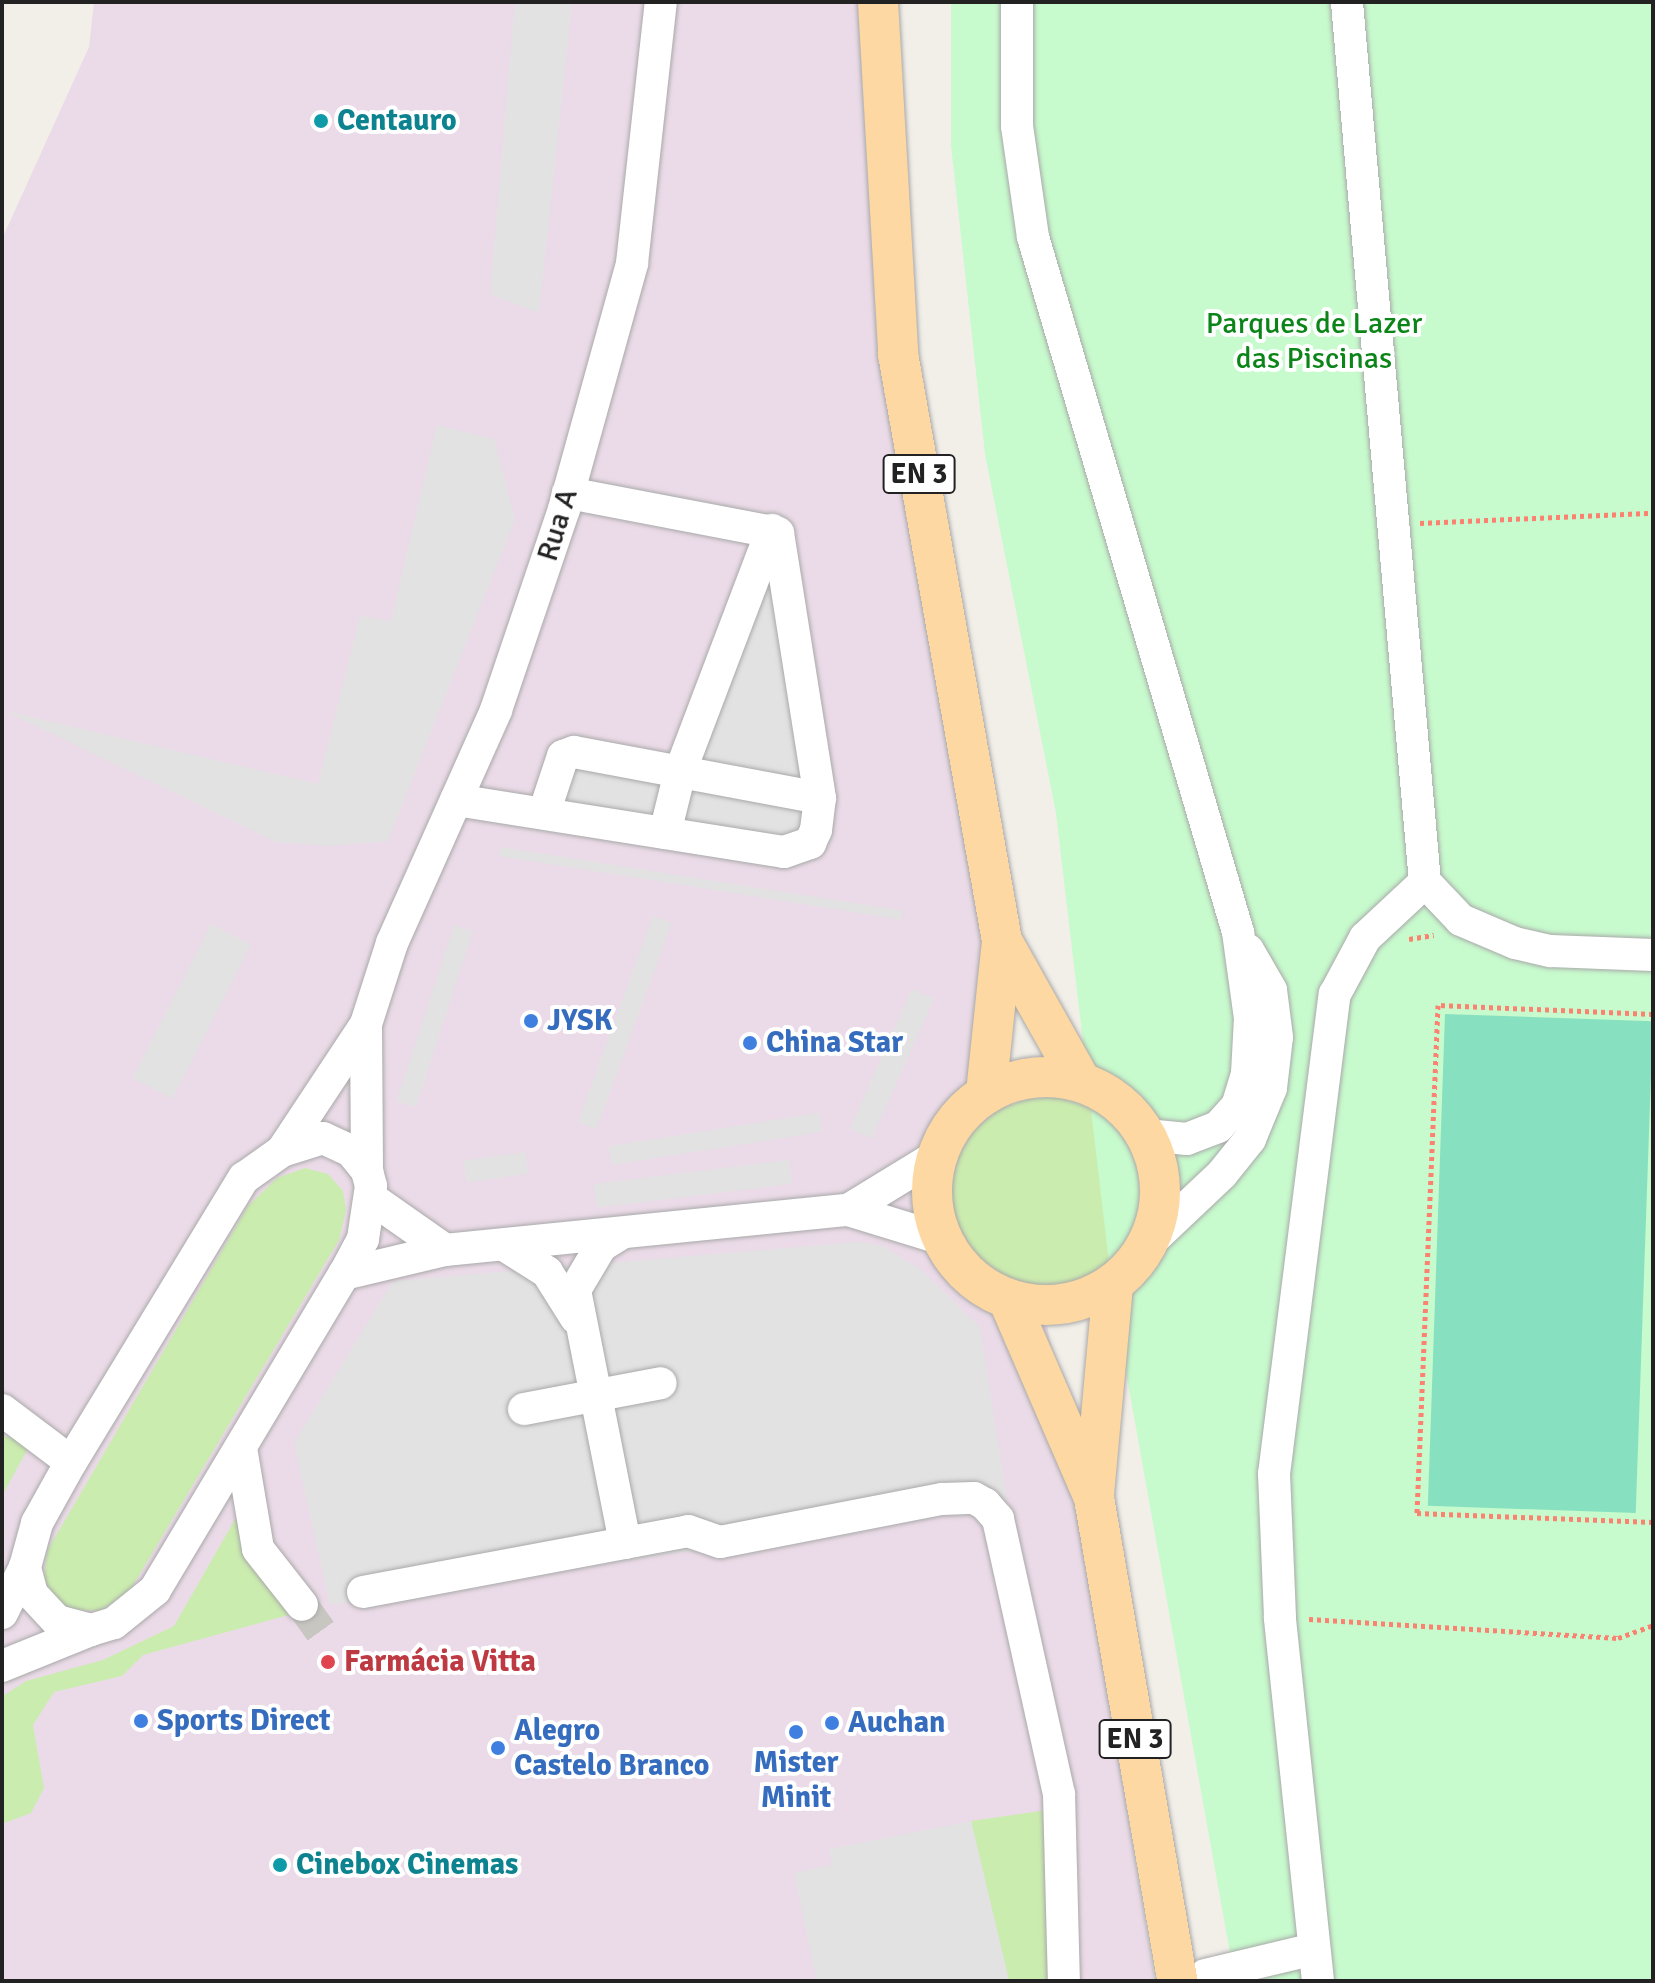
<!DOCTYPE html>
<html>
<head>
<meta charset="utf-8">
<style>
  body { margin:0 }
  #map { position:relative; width:1655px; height:1983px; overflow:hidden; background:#f2efe9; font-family:Signika,sans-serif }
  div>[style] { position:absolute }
  .industrial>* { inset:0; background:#ebdbe8 }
  .grass>* { inset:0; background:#cbecaf }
  .park>* { inset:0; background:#c7facd }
  .pitch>* { inset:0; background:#87e1c0; transform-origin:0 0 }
  .parking>* { inset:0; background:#e2e2e2; transform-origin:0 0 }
  .minor-tunnel>* { height:32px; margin-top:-16px; transform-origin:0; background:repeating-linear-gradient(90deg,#c8c6c1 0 32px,transparent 0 48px) }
  .path>* { height:5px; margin-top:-2.5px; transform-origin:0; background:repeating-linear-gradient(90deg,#fb8271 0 4px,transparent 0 8px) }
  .roads { filter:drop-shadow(0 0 2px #a9a9a9) drop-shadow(0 0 2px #a9a9a9) }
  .minor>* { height:32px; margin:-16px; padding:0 16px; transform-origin:16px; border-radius:16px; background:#fff }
  .major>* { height:40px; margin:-20px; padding:0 20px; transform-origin:20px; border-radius:20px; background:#fdd8a3 }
  .major>.ring { margin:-20px; padding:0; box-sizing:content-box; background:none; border:40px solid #fdd8a3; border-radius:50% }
  .dots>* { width:22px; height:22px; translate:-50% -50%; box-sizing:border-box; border:4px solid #fff; border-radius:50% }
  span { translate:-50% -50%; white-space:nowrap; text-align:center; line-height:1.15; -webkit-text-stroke:8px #fff; paint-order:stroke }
  .shield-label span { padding:2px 6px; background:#fff; border:2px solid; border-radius:6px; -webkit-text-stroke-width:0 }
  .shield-label { font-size:28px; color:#222; font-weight:700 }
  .culture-label { font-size:30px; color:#0d838f; font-weight:700 }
  .left { translate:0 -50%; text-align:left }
  .park-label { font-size:30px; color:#0b8518 }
  .street-label { font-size:30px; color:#222 }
  .shop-label { font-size:30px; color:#366cbe; font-weight:700 }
  .health-label { font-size:30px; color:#be3a42; font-weight:700 }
  .frame { position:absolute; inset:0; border:4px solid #222; pointer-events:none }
</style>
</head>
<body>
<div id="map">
  <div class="industrial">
    <i style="clip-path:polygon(94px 2px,872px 2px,898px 417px,1155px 1981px,2px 1981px,2px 239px,89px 47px)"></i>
  </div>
  <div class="grass">
    <i style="clip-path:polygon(1057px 1097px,1088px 1107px,1114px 1125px,1127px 1244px,1106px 1267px,1077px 1282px,1045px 1288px,1014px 1281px,987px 1267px,967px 1244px,954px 1216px,951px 1186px,959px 1156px,974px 1130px,998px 1110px,1027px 1099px)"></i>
    <i style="clip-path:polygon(305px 1168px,328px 1174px,343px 1191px,346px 1210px,339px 1240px,129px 1592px,100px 1611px,74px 1610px,52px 1598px,44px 1579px,47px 1551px,248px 1206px,277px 1178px)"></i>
    <i style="clip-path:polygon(2px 1436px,32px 1441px,2px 1496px)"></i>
    <i style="clip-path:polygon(242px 1507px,296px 1613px,143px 1655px,122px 1676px,54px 1692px,33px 1725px,44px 1788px,31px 1813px,2px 1824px,3px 1696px,26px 1681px,103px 1660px,174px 1626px)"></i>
    <i style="clip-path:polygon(1048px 1810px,1050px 1981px,1009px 1981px,971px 1821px)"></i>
  </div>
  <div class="park">
    <i style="clip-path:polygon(951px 2px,1653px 2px,1653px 1981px,1235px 1981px,1114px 1305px,1056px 813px,985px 454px,951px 145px)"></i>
  </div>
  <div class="pitch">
    <i style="left:1445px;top:1014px;width:208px;height:492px;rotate:2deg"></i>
  </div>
  <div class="parking">
    <i style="clip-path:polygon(515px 2px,572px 2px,539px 313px,490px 294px)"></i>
    <i style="clip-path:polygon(437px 425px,494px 439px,515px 519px,388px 841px,328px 846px,276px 842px,5px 711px,318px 784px,360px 616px,391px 621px)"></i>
    <i style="clip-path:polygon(763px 581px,782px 587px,814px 797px,800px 843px,552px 804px,570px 762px,694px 760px)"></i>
    <i style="left:500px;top:847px;width:408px;height:9px;rotate:9deg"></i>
    <i style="left:653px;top:916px;width:20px;height:220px;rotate:20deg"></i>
    <i style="left:211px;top:924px;width:45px;height:173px;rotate:27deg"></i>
    <i style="left:454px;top:925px;width:20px;height:185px;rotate:18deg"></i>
    <i style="left:912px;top:989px;width:24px;height:153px;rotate:24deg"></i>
    <i style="left:819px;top:1113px;width:19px;height:213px;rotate:81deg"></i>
    <i style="left:525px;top:1152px;width:22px;height:62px;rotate:82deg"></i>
    <i style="left:789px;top:1160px;width:24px;height:197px;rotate:83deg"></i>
    <i style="clip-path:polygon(858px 1242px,883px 1246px,920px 1269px,980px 1327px,1008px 1508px,967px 1509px,330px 1605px,294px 1443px,393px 1281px)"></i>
    <i style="clip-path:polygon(971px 1821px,1009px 1981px,817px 1981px,794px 1873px,832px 1865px,829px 1849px)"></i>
  </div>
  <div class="minor-tunnel">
    <i style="left:302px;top:1605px;width:43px;rotate:54.5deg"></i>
  </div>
  <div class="path">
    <i style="left:1420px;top:523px;width:233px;rotate:-2.5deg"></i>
    <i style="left:1409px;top:939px;width:25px;rotate:-9deg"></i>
    <i style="left:1653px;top:1014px;width:215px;rotate:-177.6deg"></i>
    <i style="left:1438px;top:1005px;width:508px;rotate:92.37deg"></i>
    <i style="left:1417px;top:1513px;width:236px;rotate:2.2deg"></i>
    <i style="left:1309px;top:1619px;width:310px;rotate:3.5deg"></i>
    <i style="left:1618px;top:1638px;width:37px;rotate:-20deg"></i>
  </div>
  <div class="roads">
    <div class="minor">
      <i style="left:1017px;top:2px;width:124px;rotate:90deg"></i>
      <i style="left:1017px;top:126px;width:112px;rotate:81.8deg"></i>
      <i style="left:1033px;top:237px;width:725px;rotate:73.57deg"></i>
      <i style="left:1238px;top:932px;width:87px;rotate:82.1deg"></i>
      <i style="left:1250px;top:1018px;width:56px;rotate:93.1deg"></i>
      <i style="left:1247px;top:1074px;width:34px;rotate:107deg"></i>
      <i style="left:1237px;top:1106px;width:28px;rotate:132deg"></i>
      <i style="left:1218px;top:1127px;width:33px;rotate:159deg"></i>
      <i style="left:1187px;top:1139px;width:41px;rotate:-174.4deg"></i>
      <i style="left:456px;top:800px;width:332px;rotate:9deg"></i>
      <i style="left:784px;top:852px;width:28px;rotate:-19deg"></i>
      <i style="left:810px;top:843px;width:14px;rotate:-65deg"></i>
      <i style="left:816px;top:830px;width:32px;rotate:-83deg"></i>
      <i style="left:820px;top:798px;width:268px;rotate:-99deg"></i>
      <i style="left:778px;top:533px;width:214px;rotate:-169.2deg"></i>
      <i style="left:544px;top:813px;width:60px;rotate:-71.6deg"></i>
      <i style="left:563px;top:756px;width:12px;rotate:-20deg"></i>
      <i style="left:574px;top:752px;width:250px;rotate:10.6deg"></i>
      <i style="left:665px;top:833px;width:63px;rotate:-76.2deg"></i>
      <i style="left:680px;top:772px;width:259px;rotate:-69.2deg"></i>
      <i style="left:1425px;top:882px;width:52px;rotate:46.5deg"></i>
      <i style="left:1461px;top:920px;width:59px;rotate:23.1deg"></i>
      <i style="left:1515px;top:943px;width:37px;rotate:13deg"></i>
      <i style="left:1551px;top:951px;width:102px;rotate:2.2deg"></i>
      <i style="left:366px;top:1024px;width:147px;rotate:89.6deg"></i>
      <i style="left:323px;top:1138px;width:31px;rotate:25deg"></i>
      <i style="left:351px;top:1151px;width:26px;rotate:51deg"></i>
      <i style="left:367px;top:1171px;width:16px;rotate:75deg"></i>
      <i style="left:371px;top:1186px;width:54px;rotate:98.6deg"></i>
      <i style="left:363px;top:1239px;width:40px;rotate:118deg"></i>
      <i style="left:344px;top:1274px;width:368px;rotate:120.9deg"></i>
      <i style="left:155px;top:1590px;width:53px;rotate:141.2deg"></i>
      <i style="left:114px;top:1623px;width:24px;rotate:163deg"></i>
      <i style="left:91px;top:1630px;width:35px;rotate:-165deg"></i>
      <i style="left:57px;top:1621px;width:37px;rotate:-133deg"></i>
      <i style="left:32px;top:1594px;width:28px;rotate:-105deg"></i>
      <i style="left:25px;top:1567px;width:46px;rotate:-74.7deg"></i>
      <i style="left:37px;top:1523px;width:70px;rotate:-60.9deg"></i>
      <i style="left:71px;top:1462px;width:333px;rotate:-58.7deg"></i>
      <i style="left:244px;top:1178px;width:47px;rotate:-35.4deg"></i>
      <i style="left:282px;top:1151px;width:43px;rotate:-17.6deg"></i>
      <i style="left:282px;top:1151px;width:152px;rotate:-56.5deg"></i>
      <i style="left:366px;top:1024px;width:85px;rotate:-72.2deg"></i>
      <i style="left:392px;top:943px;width:255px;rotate:-65.9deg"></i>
      <i style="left:496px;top:710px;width:212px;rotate:-71.3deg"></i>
      <i style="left:564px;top:509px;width:255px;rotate:-74.5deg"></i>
      <i style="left:632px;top:263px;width:263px;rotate:-83.7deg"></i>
      <i style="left:371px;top:1198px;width:90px;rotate:35.1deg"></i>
      <i style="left:848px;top:1210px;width:105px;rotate:-31.4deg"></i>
      <i style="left:622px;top:1233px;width:25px;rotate:148deg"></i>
      <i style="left:601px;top:1246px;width:51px;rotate:120.6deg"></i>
      <i style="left:575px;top:1290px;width:258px;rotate:78.8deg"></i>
      <i style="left:1149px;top:1243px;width:100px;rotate:-43.4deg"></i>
      <i style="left:1222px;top:1174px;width:45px;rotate:-51.3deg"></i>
      <i style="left:1250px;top:1139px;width:55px;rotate:-67.6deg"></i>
      <i style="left:1271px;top:1088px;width:51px;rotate:-83.3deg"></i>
      <i style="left:1277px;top:1037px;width:47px;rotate:-97.3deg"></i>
      <i style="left:1271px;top:990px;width:46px;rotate:-119.9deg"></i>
      <i style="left:504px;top:1245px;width:51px;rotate:32.1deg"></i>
      <i style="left:547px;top:1272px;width:54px;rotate:57.8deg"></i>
      <i style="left:344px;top:1274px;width:104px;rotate:-13.4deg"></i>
      <i style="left:445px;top:1250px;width:405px;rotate:-5.7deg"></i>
      <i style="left:848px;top:1210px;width:98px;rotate:17.1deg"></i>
      <i style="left:524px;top:1409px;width:139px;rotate:-10.7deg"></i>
      <i style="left:2px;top:1410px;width:86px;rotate:37deg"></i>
      <i style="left:241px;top:1448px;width:102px;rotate:80.4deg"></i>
      <i style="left:258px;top:1549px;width:71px;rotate:51.8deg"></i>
      <i style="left:363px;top:1592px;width:331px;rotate:-10.6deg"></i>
      <i style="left:688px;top:1531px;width:34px;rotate:19deg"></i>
      <i style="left:720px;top:1542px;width:226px;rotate:-11deg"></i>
      <i style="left:942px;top:1499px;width:32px;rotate:-2deg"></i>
      <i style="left:974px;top:1498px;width:13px;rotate:29deg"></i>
      <i style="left:985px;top:1504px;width:20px;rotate:49deg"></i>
      <i style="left:998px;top:1519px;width:282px;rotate:77.5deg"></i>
      <i style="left:1059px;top:1794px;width:187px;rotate:88.5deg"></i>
      <i style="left:2px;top:1613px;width:51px;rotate:-63.4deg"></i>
      <i style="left:2px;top:1666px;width:96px;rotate:-22deg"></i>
      <i style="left:1205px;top:1975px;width:112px;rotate:-13.4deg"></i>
      <i style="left:1318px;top:1981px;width:366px;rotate:-96deg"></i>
      <i style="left:1280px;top:1617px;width:143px;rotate:-92.4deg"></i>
      <i style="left:1274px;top:1474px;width:484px;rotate:-82.8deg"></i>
      <i style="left:1335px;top:994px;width:64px;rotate:-61.8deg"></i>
      <i style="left:1365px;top:938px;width:82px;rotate:-43deg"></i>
      <i style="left:1425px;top:882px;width:883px;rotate:-95.07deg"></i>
    </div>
    <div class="major">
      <i style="left:878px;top:2px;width:353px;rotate:86.7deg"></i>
      <i style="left:898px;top:354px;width:596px;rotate:79.95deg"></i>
      <i style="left:1002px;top:941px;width:154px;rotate:96deg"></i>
      <i style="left:1002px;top:941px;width:162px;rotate:60.7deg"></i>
      <i class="ring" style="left:932px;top:1077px;width:188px;height:188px"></i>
      <i style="left:1008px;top:1299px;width:217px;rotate:66.6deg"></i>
      <i style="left:1094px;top:1498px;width:490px;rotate:80.2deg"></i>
      <i style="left:1094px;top:1494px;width:211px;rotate:-84.8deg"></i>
    </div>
  </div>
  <div class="dots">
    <i style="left:321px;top:121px;background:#0f9aa8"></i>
    <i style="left:531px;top:1021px;background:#3f7fe0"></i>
    <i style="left:750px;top:1043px;background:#3f7fe0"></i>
    <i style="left:328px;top:1662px;background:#e0444e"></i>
    <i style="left:141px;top:1721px;background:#3f7fe0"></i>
    <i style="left:832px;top:1723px;background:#3f7fe0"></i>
    <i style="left:796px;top:1732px;background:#3f7fe0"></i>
    <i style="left:498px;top:1748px;background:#3f7fe0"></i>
    <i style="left:280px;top:1865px;background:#0f9aa8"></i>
  </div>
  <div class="shield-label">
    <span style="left:919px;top:474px">EN 3</span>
    <span style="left:1135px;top:1739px">EN 3</span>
  </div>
  <div class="culture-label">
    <span class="left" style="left:337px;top:121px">Centauro</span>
    <span class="left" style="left:296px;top:1865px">Cinebox Cinemas</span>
  </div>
  <div class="park-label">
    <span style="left:1314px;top:341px">Parques de Lazer<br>das Piscinas</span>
  </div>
  <div class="street-label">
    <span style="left:558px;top:525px;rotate:-73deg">Rua A</span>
  </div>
  <div class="shop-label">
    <span class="left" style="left:547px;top:1021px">JYSK</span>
    <span class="left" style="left:766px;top:1043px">China Star</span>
    <span class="left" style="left:157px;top:1721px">Sports Direct</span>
    <span class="left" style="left:848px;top:1723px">Auchan</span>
    <span class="left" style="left:514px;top:1748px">Alegro<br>Castelo Branco</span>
    <span style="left:796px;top:1780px">Mister<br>Minit</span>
  </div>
  <div class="health-label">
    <span class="left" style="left:344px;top:1662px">Farmácia Vitta</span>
  </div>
  <div class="frame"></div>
</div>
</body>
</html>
